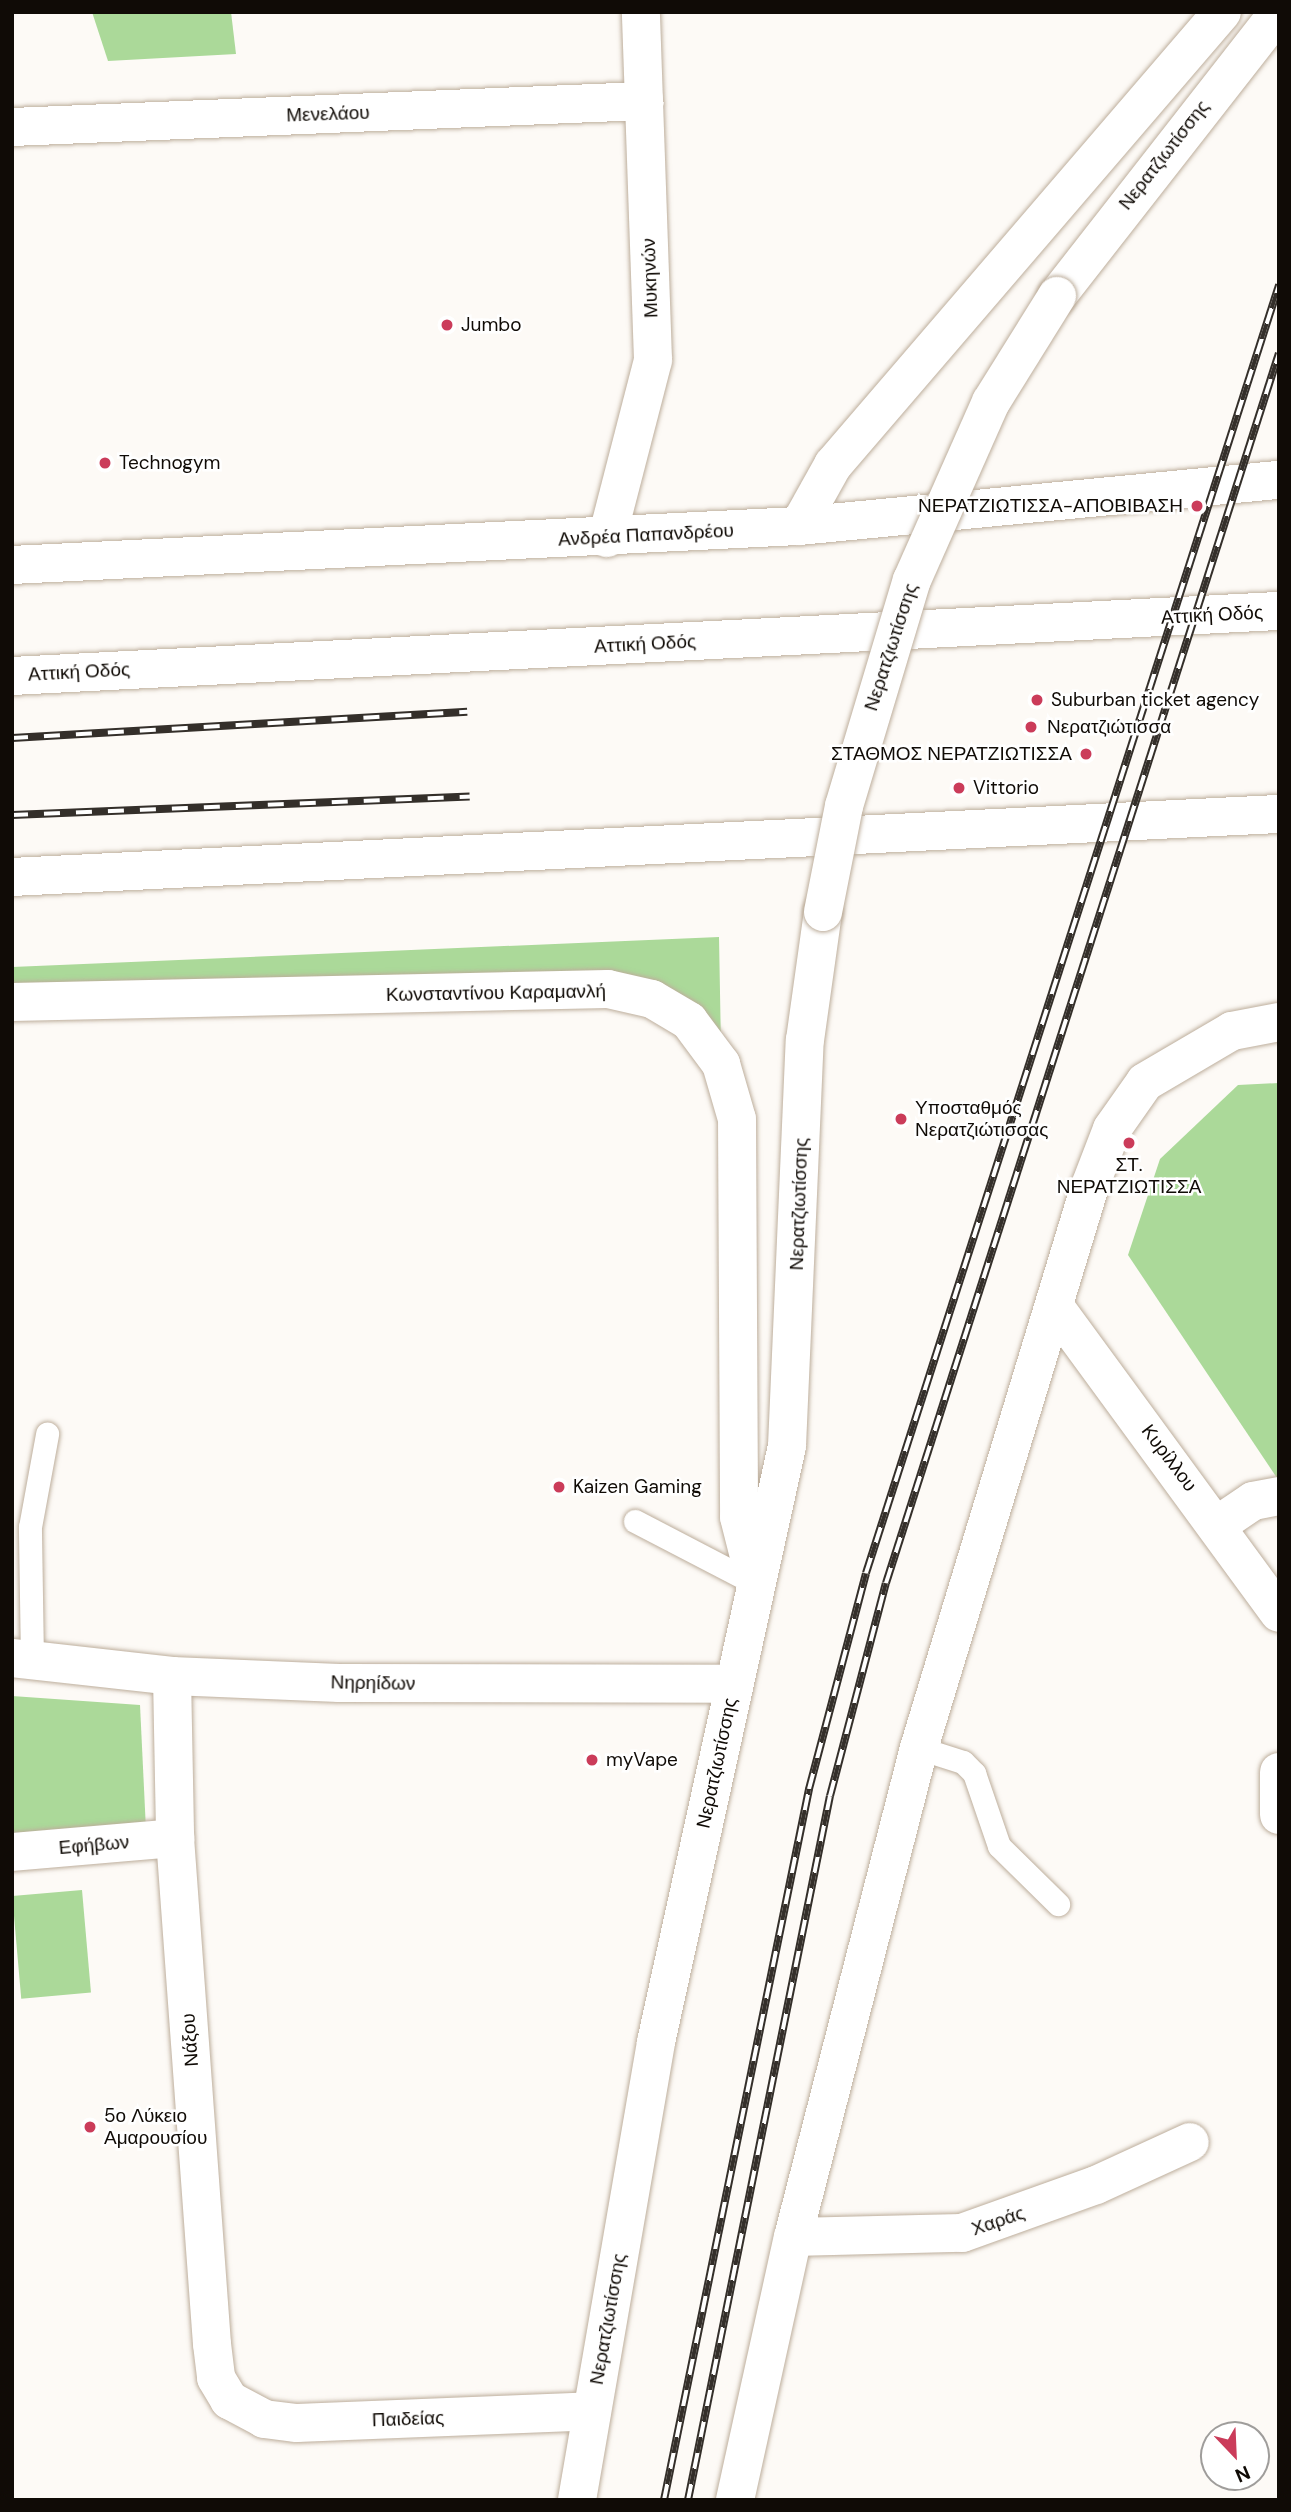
<!DOCTYPE html>
<html>
<head>
<meta charset="utf-8">
<style>
  body { margin:0 }
  #map { position:relative; width:1291px; height:2512px; overflow:hidden; background:#fdfaf6; font-family:"DM Sans",sans-serif }
  div>[style] { position:absolute }
  .green>* { inset:0; background:#abd999; transform-origin:0 0 }
  .roads { filter:drop-shadow(0 0 2px #bdae9c) drop-shadow(0 0 2px #bdae9c) }
  .lane>* { height:23px; margin:-11.5px; padding:0 11.5px; transform-origin:11.5px; border-radius:11.5px; background:#fff }
  .street>* { height:38px; margin:-19px; padding:0 19px; transform-origin:19px; border-radius:19px; background:#fff }
  .secondary>* { height:38px; margin:-19px; padding:0 19px; transform-origin:19px; border-radius:19px; background:#fff }
  .highway>* { height:38px; margin:-19px; padding:0 19px; transform-origin:19px; border-radius:19px; background:#fff }
  .rail>* { height:8px; margin-top:-4px; transform-origin:0; background:repeating-linear-gradient(90deg,#fff 0 16px,#342f2a 0 32px); box-sizing:border-box; border-block:2px solid #342f2a }
  .bridges { filter:drop-shadow(0 0 2px #bdae9c) drop-shadow(0 0 2px #bdae9c) }
  .secondary-bridge>* { height:38px; margin:-19px; padding:0 19px; transform-origin:19px; border-radius:19px; background:#fff }
  .dots>* { width:19px; height:19px; translate:-50% -50%; box-sizing:border-box; border:4px solid #fff; border-radius:50% }
  span { translate:-50% -50%; white-space:nowrap; text-align:center; line-height:1.15; -webkit-text-stroke:5px #fff; paint-order:stroke }
  .street-label { font-size:19px; color:#100b06 }
  .poi-label { font-size:19px; color:#100b06 }
  .left { translate:0 -50%; text-align:left }
  .right { translate:-100% -50%; text-align:right }
  .frame { position:absolute; inset:0; border:14px solid #100b06; pointer-events:none }
  .north { position:absolute; left:1200px; top:2421px; width:70px; height:70px; box-sizing:border-box; background:#fff; border:2px solid #9f9d9b; border-radius:50%; rotate:157deg; font-size:19px; font-weight:700; line-height:28px; text-align:center; color:#100b06 }
  .north::after { content:''; display:block; margin:auto; width:24px; height:32px; background:#cb3c5a; clip-path:polygon(50% 0,100% 100%,50% 72%,0 100%) }
</style>
</head>
<body>
<div id="map">
  <div class="green">
    <i style="clip-path:polygon(92px 12px,231px 12px,236px 54px,108px 61px)"></i>
    <i style="clip-path:polygon(719px 937px,721px 1047px,675px 999px,12px 992px,12px 967px)"></i>
    <i style="clip-path:polygon(1279px 1083px,1279px 1481px,1128px 1255px,1160px 1159px,1238px 1085px)"></i>
    <i style="clip-path:polygon(12px 1696px,140px 1705px,146px 1830px,12px 1836px)"></i>
    <i style="left:82px;top:1890px;width:103px;height:70px;rotate:85deg"></i>
  </div>
  <div class="roads">
    <div class="lane">
      <i style="left:635px;top:1521px;width:136px;rotate:27.5deg"></i>
      <i style="left:32px;top:1660px;width:133px;rotate:-90.9deg"></i>
      <i style="left:30px;top:1527px;width:95px;rotate:-79.6deg"></i>
      <i style="left:919px;top:1748px;width:46px;rotate:17.7deg"></i>
      <i style="left:963px;top:1762px;width:16px;rotate:45deg"></i>
      <i style="left:974px;top:1773px;width:77px;rotate:71.1deg"></i>
      <i style="left:999px;top:1846px;width:83px;rotate:44.5deg"></i>
    </div>
    <div class="street">
      <i style="left:12px;top:127px;width:633px;rotate:-2.36deg"></i>
      <i style="left:799px;top:526px;width:70px;rotate:-60.9deg"></i>
      <i style="left:833px;top:465px;width:597px;rotate:-49.35deg"></i>
      <i style="left:607px;top:538px;width:184px;rotate:-75.5deg"></i>
      <i style="left:653px;top:360px;width:348px;rotate:-92deg"></i>
      <i style="left:12px;top:1002px;width:596px;rotate:-1.25deg"></i>
      <i style="left:608px;top:989px;width:45px;rotate:12.8deg"></i>
      <i style="left:652px;top:999px;width:43px;rotate:30.7deg"></i>
      <i style="left:689px;top:1021px;width:54px;rotate:53.3deg"></i>
      <i style="left:721px;top:1064px;width:57px;rotate:73.8deg"></i>
      <i style="left:737px;top:1119px;width:398px;rotate:89.7deg"></i>
      <i style="left:739px;top:1517px;width:69px;rotate:75.8deg"></i>
      <i style="left:1055px;top:1307px;width:379px;rotate:53.8deg"></i>
      <i style="left:1219px;top:1524px;width:41px;rotate:-34.1deg"></i>
      <i style="left:1253px;top:1501px;width:26px;rotate:-11deg"></i>
      <i style="left:12px;top:1658px;width:161px;rotate:6.4deg"></i>
      <i style="left:172px;top:1676px;width:167px;rotate:2.4deg"></i>
      <i style="left:339px;top:1683px;width:395px;rotate:0.1deg"></i>
      <i style="left:172px;top:1676px;width:162px;rotate:88.9deg"></i>
      <i style="left:175px;top:1838px;width:507px;rotate:85.82deg"></i>
      <i style="left:212px;top:2344px;width:34px;rotate:83deg"></i>
      <i style="left:216px;top:2378px;width:26px;rotate:59deg"></i>
      <i style="left:229px;top:2400px;width:40px;rotate:28deg"></i>
      <i style="left:264px;top:2419px;width:33px;rotate:7deg"></i>
      <i style="left:297px;top:2423px;width:295px;rotate:-2.3deg"></i>
      <i style="left:1279px;top:1772px;width:43px;rotate:90deg"></i>
      <i style="left:12px;top:1852px;width:164px;rotate:-4.9deg"></i>
      <i style="left:793px;top:2237px;width:169px;rotate:-1.4deg"></i>
      <i style="left:962px;top:2233px;width:142px;rotate:-19.7deg"></i>
      <i style="left:1096px;top:2185px;width:103px;rotate:-24.6deg"></i>
      <i style="left:735px;top:2500px;width:269px;rotate:-77.6deg"></i>
      <i style="left:793px;top:2237px;width:505px;rotate:-75.55deg"></i>
      <i style="left:919px;top:1748px;width:587px;rotate:-73.08deg"></i>
      <i style="left:1090px;top:1186px;width:61px;rotate:-68.9deg"></i>
      <i style="left:1112px;top:1129px;width:57px;rotate:-54.9deg"></i>
      <i style="left:1145px;top:1082px;width:101px;rotate:-30.4deg"></i>
      <i style="left:1232px;top:1031px;width:48px;rotate:-10.8deg"></i>
    </div>
    <div class="secondary">
      <i style="left:1057px;top:296px;width:360px;rotate:-52deg"></i>
      <i style="left:12px;top:565px;width:788px;rotate:-2.84deg"></i>
      <i style="left:799px;top:526px;width:482px;rotate:-5.5deg"></i>
      <i style="left:577px;top:2500px;width:465px;rotate:-80.2deg"></i>
      <i style="left:656px;top:2042px;width:610px;rotate:-77.6deg"></i>
      <i style="left:787px;top:1446px;width:406px;rotate:-87.5deg"></i>
      <i style="left:805px;top:1040px;width:129px;rotate:-82deg"></i>
    </div>
    <div class="highway">
      <i style="left:12px;top:676px;width:1269px;rotate:-2.94deg"></i>
      <i style="left:12px;top:877px;width:1269px;rotate:-2.85deg"></i>
    </div>
  </div>
  <div class="rail">
    <i style="left:12px;top:738px;width:456px;rotate:-3.3deg"></i>
    <i style="left:12px;top:815px;width:458px;rotate:-2.3deg"></i>
    <i style="left:664px;top:2500px;width:726px;rotate:-78.47deg"></i>
    <i style="left:809px;top:1789px;width:223px;rotate:-75.2deg"></i>
    <i style="left:866px;top:1573px;width:1353px;rotate:-72.22deg"></i>
    <i style="left:688px;top:2500px;width:718px;rotate:-78.6deg"></i>
    <i style="left:830px;top:1796px;width:220px;rotate:-75.3deg"></i>
    <i style="left:886px;top:1583px;width:1291px;rotate:-72.28deg"></i>
  </div>
  <div class="bridges">
    <div class="secondary-bridge">
      <i style="left:823px;top:912px;width:108px;rotate:-78.8deg"></i>
      <i style="left:844px;top:806px;width:236px;rotate:-73.3deg"></i>
      <i style="left:912px;top:580px;width:195px;rotate:-66.1deg"></i>
      <i style="left:991px;top:402px;width:125px;rotate:-58.1deg"></i>
    </div>
  </div>
  <div class="dots">
    <i style="left:447px;top:325px;background:#cb3c5a"></i>
    <i style="left:105px;top:463px;background:#cb3c5a"></i>
    <i style="left:1197px;top:506px;background:#cb3c5a"></i>
    <i style="left:1037px;top:700px;background:#cb3c5a"></i>
    <i style="left:1031px;top:727px;background:#cb3c5a"></i>
    <i style="left:1086px;top:754px;background:#cb3c5a"></i>
    <i style="left:959px;top:788px;background:#cb3c5a"></i>
    <i style="left:901px;top:1119px;background:#cb3c5a"></i>
    <i style="left:1129px;top:1143px;background:#cb3c5a"></i>
    <i style="left:559px;top:1487px;background:#cb3c5a"></i>
    <i style="left:592px;top:1760px;background:#cb3c5a"></i>
    <i style="left:90px;top:2127px;background:#cb3c5a"></i>
  </div>
  <div class="street-label">
    <span style="left:328px;top:114px;rotate:-2deg">Μενελάου</span>
    <span style="left:1164px;top:155px;rotate:-52deg">Νερατζιωτίσσης</span>
    <span style="left:650px;top:278px;rotate:-92deg">Μυκηνών</span>
    <span style="left:646px;top:535px;rotate:-3deg">Ανδρέα Παπανδρέου</span>
    <span style="left:1212px;top:615px;rotate:-3deg">Αττική Οδός</span>
    <span style="left:645px;top:644px;rotate:-3deg">Αττική Οδός</span>
    <span style="left:891px;top:647px;rotate:-72deg">Νερατζιωτίσσης</span>
    <span style="left:79px;top:672px;rotate:-3deg">Αττική Οδός</span>
    <span style="left:496px;top:993px;rotate:-1deg">Κωνσταντίνου Καραμανλή</span>
    <span style="left:799px;top:1204px;rotate:-88deg">Νερατζιωτίσσης</span>
    <span style="left:1169px;top:1458px;rotate:53deg">Κυρίλλου</span>
    <span style="left:373px;top:1683px;rotate:1deg">Νηρηίδων</span>
    <span style="left:717px;top:1763px;rotate:-78deg">Νερατζιωτίσσης</span>
    <span style="left:94px;top:1845px;rotate:-5deg">Εφήβων</span>
    <span style="left:190px;top:2040px;rotate:-94deg">Νάξου</span>
    <span style="left:998px;top:2221px;rotate:-19deg">Χαράς</span>
    <span style="left:608px;top:2319px;rotate:-80deg">Νερατζιωτίσσης</span>
    <span style="left:408px;top:2419px;rotate:-2deg">Παιδείας</span>
  </div>
  <div class="poi-label">
    <span class="left" style="left:461px;top:325px">Jumbo</span>
    <span class="left" style="left:119px;top:463px">Technogym</span>
    <span class="right" style="left:1183px;top:506px">ΝΕΡΑΤΖΙΩΤΙΣΣΑ-ΑΠΟΒΙΒΑΣΗ</span>
    <span class="left" style="left:1051px;top:700px">Suburban ticket agency</span>
    <span class="left" style="left:1047px;top:727px">Νερατζιώτισσα</span>
    <span class="right" style="left:1072px;top:754px">ΣΤΑΘΜΟΣ ΝΕΡΑΤΖΙΩΤΙΣΣΑ</span>
    <span class="left" style="left:973px;top:788px">Vittorio</span>
    <span class="left" style="left:915px;top:1119px">Υποσταθμός<br>Νερατζιώτισσας</span>
    <span style="left:1129px;top:1176px">ΣΤ.<br>ΝΕΡΑΤΖΙΩΤΙΣΣΑ</span>
    <span class="left" style="left:573px;top:1487px">Kaizen Gaming</span>
    <span class="left" style="left:606px;top:1760px">myVape</span>
    <span class="left" style="left:104px;top:2127px">5ο Λύκειο<br>Αμαρουσίου</span>
  </div>
  <div class="frame"></div>
  <div class="north">N</div>
</div>
</body>
</html>
